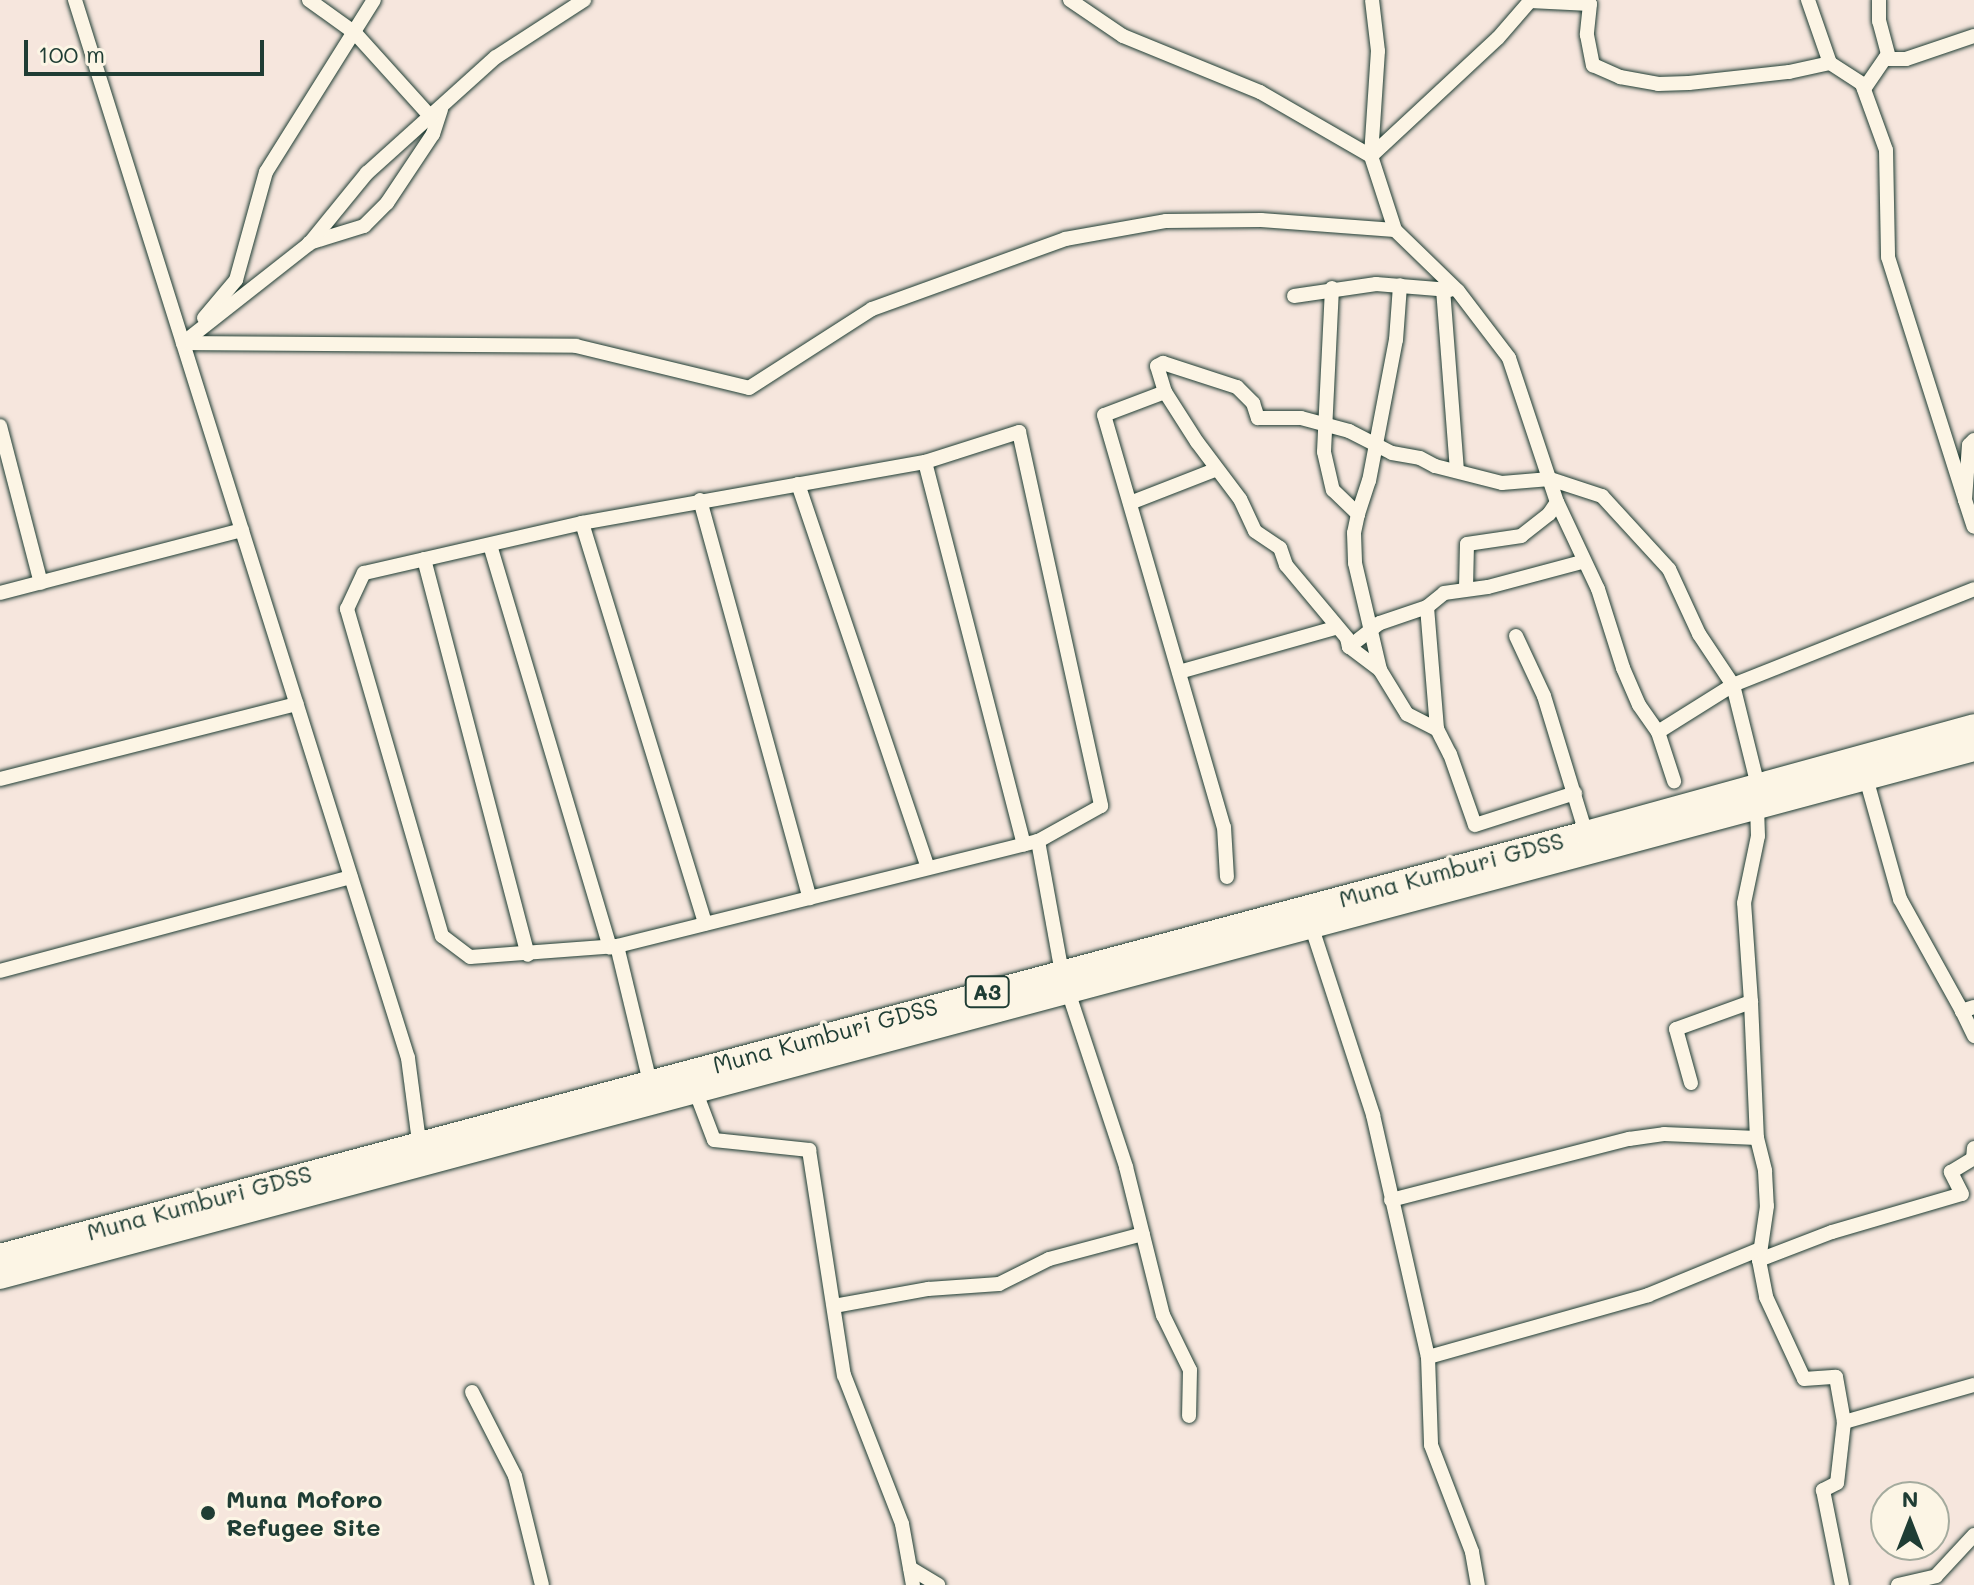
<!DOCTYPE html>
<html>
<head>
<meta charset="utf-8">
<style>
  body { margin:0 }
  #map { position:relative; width:1974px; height:1585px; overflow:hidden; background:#f6e6dd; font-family:Mali,sans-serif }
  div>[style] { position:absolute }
  .roads { filter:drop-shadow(0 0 2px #1f3d34) drop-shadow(0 0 2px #1f3d34) }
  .minor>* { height:14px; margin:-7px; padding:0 7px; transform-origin:7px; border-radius:7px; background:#fcf5e5 }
  .trunk>* { height:24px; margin:-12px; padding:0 12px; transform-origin:12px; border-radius:12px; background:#fcf5e5 }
  .dots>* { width:22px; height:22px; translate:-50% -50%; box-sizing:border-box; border:4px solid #fcf5e5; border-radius:50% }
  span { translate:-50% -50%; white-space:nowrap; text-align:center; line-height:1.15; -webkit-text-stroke:6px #fcf5e5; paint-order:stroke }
  .shield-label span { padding:2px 6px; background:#fcf5e5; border:2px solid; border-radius:6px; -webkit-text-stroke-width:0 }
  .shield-label { font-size:22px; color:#1f3d34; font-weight:700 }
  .street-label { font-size:24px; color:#1f3d34 }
  .poi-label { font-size:24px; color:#1f3d34; font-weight:700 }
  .left { translate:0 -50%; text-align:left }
  .north { position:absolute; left:1870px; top:1481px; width:80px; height:80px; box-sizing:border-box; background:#fcf5e5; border:2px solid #a4ab9e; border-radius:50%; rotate:0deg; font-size:22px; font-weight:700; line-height:32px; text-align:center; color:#1f3d34 }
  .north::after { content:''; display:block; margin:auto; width:28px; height:36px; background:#1f3d34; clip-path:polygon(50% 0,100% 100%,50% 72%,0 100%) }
  .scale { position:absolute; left:24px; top:40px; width:240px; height:36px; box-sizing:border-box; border:4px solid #1f3d34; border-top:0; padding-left:10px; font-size:24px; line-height:28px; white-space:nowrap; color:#1f3d34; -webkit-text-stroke:6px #fcf5e5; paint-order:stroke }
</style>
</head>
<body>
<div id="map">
  <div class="roads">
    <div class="minor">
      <i style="left:75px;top:0;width:1109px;rotate:72.53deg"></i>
      <i style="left:408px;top:1058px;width:85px;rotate:82.5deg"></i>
      <i style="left:309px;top:0;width:57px;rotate:35.7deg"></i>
      <i style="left:355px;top:33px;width:113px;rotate:47.9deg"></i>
      <i style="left:1070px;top:0;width:64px;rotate:34.2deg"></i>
      <i style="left:1123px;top:36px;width:148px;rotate:22.2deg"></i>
      <i style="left:1260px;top:92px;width:128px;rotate:30deg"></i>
      <i style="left:1371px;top:156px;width:78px;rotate:72deg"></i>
      <i style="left:1395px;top:230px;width:88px;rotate:44.1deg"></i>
      <i style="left:1458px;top:291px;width:84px;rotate:52.7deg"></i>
      <i style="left:1509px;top:358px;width:152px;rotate:71.6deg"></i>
      <i style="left:1557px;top:502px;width:96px;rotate:64.8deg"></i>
      <i style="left:1598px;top:589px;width:83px;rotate:72.4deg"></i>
      <i style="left:1623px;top:668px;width:40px;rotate:66.6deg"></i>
      <i style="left:1639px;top:705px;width:33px;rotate:55deg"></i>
      <i style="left:1658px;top:732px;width:52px;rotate:71.9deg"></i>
      <i style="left:1808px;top:0;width:67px;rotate:70.8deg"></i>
      <i style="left:1830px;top:63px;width:38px;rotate:33deg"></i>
      <i style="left:1862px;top:84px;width:70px;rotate:70deg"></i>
      <i style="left:1886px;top:150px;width:107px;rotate:88.9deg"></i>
      <i style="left:1888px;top:257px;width:255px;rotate:72.4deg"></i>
      <i style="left:1530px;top:1px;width:60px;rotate:2.9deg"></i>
      <i style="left:1590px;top:4px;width:31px;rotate:96deg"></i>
      <i style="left:1587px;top:35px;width:31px;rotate:79deg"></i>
      <i style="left:1593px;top:65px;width:30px;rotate:24deg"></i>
      <i style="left:1620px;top:77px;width:39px;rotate:10deg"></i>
      <i style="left:1658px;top:84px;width:31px;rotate:-2deg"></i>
      <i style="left:1689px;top:83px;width:101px;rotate:-6.3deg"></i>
      <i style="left:1789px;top:72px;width:42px;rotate:-12.4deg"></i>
      <i style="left:1885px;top:59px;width:21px"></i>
      <i style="left:1906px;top:59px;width:72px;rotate:-18.7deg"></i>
      <i style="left:1864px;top:89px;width:42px;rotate:-55.6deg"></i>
      <i style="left:1888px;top:54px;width:34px;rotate:-105deg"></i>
      <i style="left:1879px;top:21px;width:21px;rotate:-90deg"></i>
      <i style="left:1371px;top:156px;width:173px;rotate:-42.9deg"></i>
      <i style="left:1498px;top:38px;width:49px;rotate:-49.1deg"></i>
      <i style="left:1371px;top:156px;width:105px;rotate:-86.2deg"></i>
      <i style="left:1378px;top:51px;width:51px;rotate:-96.7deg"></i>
      <i style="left:309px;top:243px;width:58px;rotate:-17.2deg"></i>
      <i style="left:364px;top:226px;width:33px;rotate:-45deg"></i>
      <i style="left:387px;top:203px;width:83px;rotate:-56.3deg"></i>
      <i style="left:433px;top:134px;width:26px;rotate:-72deg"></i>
      <i style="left:1332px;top:288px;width:164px;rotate:92.8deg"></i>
      <i style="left:1324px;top:452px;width:39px;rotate:77deg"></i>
      <i style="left:1333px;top:490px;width:35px;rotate:44deg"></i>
      <i style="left:1358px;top:514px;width:19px;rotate:102deg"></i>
      <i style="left:1354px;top:533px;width:30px;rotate:88deg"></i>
      <i style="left:1355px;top:563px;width:110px;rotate:76.8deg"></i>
      <i style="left:1380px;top:670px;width:52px;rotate:58.5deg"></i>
      <i style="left:1407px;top:714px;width:34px;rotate:27deg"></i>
      <i style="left:1437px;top:729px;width:28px;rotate:63deg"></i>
      <i style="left:1450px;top:754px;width:75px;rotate:70.6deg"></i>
      <i style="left:1475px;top:825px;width:105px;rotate:-17.7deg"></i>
      <i style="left:1443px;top:289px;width:182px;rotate:85.6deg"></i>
      <i style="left:1294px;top:296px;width:83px;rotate:-8.3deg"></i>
      <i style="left:1376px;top:284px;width:74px;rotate:4.6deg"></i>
      <i style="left:204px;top:318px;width:50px;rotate:-49.9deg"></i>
      <i style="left:236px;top:280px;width:112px;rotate:-74.5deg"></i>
      <i style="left:266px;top:172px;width:203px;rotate:-57.9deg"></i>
      <i style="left:183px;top:343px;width:393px;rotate:0.4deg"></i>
      <i style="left:576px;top:346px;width:178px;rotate:13.6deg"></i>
      <i style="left:749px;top:388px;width:146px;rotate:-32.7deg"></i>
      <i style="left:872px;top:309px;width:205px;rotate:-19.9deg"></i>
      <i style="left:1065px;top:239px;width:103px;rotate:-10.1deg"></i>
      <i style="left:1166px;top:221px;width:95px;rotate:-0.6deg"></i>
      <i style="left:1261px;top:220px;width:134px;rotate:4.3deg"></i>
      <i style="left:183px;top:343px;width:160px;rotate:-38.2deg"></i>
      <i style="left:309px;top:244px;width:92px;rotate:-50.8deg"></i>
      <i style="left:367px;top:173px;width:173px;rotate:-42deg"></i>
      <i style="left:496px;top:57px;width:105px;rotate:-32.9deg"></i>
      <i style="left:1165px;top:392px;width:65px;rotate:159.3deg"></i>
      <i style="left:1104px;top:415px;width:429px;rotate:73.8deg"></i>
      <i style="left:1224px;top:827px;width:50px;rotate:86.6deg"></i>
      <i style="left:0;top:426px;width:162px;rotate:75.4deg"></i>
      <i style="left:1019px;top:432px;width:383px;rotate:77.6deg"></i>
      <i style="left:1101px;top:806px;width:72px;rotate:150.9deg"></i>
      <i style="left:1038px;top:841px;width:434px;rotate:166deg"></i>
      <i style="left:617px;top:946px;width:147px;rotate:175.7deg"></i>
      <i style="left:470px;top:957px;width:35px;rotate:-143deg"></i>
      <i style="left:442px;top:936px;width:341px;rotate:-106.2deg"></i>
      <i style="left:347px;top:609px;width:40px;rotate:-65deg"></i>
      <i style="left:364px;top:573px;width:224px;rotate:-12.9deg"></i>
      <i style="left:582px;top:523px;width:348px;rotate:-10.1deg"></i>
      <i style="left:925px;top:462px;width:99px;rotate:-17.7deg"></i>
      <i style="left:1974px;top:440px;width:7px;rotate:135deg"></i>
      <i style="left:1969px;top:445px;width:55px;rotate:94.2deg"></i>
      <i style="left:1965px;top:500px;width:28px;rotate:72deg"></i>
      <i style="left:925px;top:462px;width:395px;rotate:75.5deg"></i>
      <i style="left:798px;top:484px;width:405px;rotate:71.3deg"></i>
      <i style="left:700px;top:500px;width:413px;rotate:74.6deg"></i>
      <i style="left:1130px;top:503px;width:93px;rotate:-21.3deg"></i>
      <i style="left:1358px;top:514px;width:35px;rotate:-72deg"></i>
      <i style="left:1369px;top:481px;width:144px;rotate:-79.2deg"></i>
      <i style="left:1396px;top:340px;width:55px;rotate:-85.8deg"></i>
      <i style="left:582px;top:523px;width:419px;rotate:72.9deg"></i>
      <i style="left:490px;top:545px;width:420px;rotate:73.4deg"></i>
      <i style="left:424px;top:559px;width:409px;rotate:75.3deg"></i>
      <i style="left:1466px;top:588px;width:44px;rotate:-88.7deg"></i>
      <i style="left:1467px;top:544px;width:55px;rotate:-8.4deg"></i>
      <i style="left:1521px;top:536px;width:36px;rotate:-38deg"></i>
      <i style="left:1549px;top:514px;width:14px;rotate:-56deg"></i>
      <i style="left:0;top:593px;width:250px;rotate:-14.6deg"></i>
      <i style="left:1427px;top:607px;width:122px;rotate:85.3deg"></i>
      <i style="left:1516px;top:636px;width:66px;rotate:65deg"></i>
      <i style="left:1544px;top:696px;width:143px;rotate:73deg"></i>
      <i style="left:1349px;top:647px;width:39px;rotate:-38deg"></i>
      <i style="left:1380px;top:623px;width:50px;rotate:-18.8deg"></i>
      <i style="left:1427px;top:607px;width:22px;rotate:-39deg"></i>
      <i style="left:1444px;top:593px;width:44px;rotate:-7.8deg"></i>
      <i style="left:1488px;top:587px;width:97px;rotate:-14.9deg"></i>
      <i style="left:1380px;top:670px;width:39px;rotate:-143deg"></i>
      <i style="left:1349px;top:647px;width:9px;rotate:-103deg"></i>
      <i style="left:1347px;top:638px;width:95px;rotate:-129.9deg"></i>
      <i style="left:1286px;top:565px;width:18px;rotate:-109deg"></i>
      <i style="left:1280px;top:548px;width:30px;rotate:-146deg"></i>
      <i style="left:1255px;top:531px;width:35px;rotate:-115deg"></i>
      <i style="left:1240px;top:499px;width:71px;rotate:-127deg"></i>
      <i style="left:1197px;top:442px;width:59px;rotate:-122.6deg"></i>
      <i style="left:1165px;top:392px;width:27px;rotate:-107deg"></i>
      <i style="left:1157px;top:366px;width:7px;rotate:-27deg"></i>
      <i style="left:1163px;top:363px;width:78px;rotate:18deg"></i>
      <i style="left:1237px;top:387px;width:23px;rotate:45deg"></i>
      <i style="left:1253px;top:403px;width:16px;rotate:72deg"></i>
      <i style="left:1258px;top:418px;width:43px"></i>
      <i style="left:1301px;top:418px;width:50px;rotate:15.2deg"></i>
      <i style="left:1349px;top:431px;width:48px;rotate:27.1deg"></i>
      <i style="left:1392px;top:453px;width:28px;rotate:10deg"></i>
      <i style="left:1420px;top:458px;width:17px;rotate:28deg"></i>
      <i style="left:1435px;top:466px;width:69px;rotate:14.2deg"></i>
      <i style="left:1502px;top:483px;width:48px;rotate:-4.8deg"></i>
      <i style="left:1550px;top:479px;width:55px;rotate:18.1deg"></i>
      <i style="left:1602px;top:496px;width:99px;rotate:47.5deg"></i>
      <i style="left:1669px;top:569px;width:72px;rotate:65.2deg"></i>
      <i style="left:1699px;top:634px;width:61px;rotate:56.3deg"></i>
      <i style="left:1733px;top:685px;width:259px;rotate:-21.7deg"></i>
      <i style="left:1179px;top:672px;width:162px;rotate:-15.8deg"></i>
      <i style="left:1658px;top:732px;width:89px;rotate:-32.1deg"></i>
      <i style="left:1733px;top:685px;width:104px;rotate:76.1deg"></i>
      <i style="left:1866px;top:778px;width:126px;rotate:74.3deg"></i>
      <i style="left:1900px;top:899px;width:128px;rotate:61deg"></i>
      <i style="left:0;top:779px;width:306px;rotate:-14.2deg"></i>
      <i style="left:1038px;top:841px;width:134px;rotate:79.7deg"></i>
      <i style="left:1062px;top:973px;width:204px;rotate:71.7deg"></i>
      <i style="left:1126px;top:1167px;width:153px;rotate:76deg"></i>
      <i style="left:1163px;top:1315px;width:61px;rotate:63.9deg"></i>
      <i style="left:1190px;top:1370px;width:46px;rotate:91.2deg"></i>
      <i style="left:1311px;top:925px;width:200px;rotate:71.9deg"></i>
      <i style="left:1373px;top:1115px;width:248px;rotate:77.2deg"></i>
      <i style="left:1428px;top:1357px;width:88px;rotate:88deg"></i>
      <i style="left:1431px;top:1445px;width:115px;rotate:69deg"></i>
      <i style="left:1472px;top:1552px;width:34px;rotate:80deg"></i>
      <i style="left:617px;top:946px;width:140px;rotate:76.4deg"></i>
      <i style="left:0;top:971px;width:363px;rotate:-15deg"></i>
      <i style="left:1751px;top:1002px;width:99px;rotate:-94deg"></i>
      <i style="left:1744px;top:903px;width:68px;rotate:-78.2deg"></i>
      <i style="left:1758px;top:836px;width:29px;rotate:-92deg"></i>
      <i style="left:1974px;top:1007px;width:13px;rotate:162deg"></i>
      <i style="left:1962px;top:1011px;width:28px;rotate:64deg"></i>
      <i style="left:1691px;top:1083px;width:56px;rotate:-105.5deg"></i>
      <i style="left:1676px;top:1029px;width:80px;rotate:-19.8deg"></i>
      <i style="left:1751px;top:1002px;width:136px;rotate:87.5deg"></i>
      <i style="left:1757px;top:1138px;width:34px;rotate:76deg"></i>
      <i style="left:1765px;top:1171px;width:35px;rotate:87deg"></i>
      <i style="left:1767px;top:1206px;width:55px;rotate:98.4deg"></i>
      <i style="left:1759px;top:1260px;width:38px;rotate:79deg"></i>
      <i style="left:1766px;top:1297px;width:90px;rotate:65.1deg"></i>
      <i style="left:1804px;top:1379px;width:32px;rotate:-4deg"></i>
      <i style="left:1836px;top:1377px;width:46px;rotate:79.9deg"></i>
      <i style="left:1844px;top:1422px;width:61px;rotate:96.5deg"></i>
      <i style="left:1837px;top:1483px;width:16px;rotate:153deg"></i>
      <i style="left:1823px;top:1490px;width:97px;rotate:78.7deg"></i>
      <i style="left:695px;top:1090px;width:53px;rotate:69.2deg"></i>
      <i style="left:714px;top:1140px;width:96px;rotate:6deg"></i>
      <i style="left:809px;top:1150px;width:228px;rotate:81.2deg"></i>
      <i style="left:844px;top:1375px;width:160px;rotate:68.7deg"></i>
      <i style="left:902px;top:1524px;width:62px;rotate:79.8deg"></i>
      <i style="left:1391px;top:1200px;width:246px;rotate:-14.4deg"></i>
      <i style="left:1629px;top:1139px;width:35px;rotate:-8deg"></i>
      <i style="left:1664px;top:1134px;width:93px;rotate:2.5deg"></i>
      <i style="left:1759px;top:1260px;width:78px;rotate:-21deg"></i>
      <i style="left:1832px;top:1232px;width:135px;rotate:-16.3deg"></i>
      <i style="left:1962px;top:1194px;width:25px;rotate:-117deg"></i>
      <i style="left:1951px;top:1172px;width:26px;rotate:-31deg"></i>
      <i style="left:1973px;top:1159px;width:11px;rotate:-85deg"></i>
      <i style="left:834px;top:1306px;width:96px;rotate:-10.3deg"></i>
      <i style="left:928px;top:1289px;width:71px;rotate:-4deg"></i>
      <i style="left:999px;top:1284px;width:56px;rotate:-26.6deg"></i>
      <i style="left:1049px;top:1259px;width:97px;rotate:-14.9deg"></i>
      <i style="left:1428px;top:1357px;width:229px;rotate:-15.7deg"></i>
      <i style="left:1648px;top:1295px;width:121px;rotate:-22.3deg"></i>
      <i style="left:472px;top:1392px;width:94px;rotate:62.9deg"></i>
      <i style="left:515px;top:1476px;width:112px;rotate:76.1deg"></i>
      <i style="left:1844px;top:1422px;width:135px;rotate:-15.9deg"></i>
      <i style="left:910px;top:1568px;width:33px;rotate:31deg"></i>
      <i style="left:1898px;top:1585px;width:39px;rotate:-13deg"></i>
      <i style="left:1936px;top:1576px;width:56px;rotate:-47.2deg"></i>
    </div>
    <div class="trunk">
      <i style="left:0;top:1256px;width:1641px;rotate:-14.93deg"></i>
      <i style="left:1586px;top:833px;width:402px;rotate:-15.4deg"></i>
      <i style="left:0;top:1277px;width:2043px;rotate:-14.97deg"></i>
    </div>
  </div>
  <div class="dots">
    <i style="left:208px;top:1513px;background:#1f3d34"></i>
  </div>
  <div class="shield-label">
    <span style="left:987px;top:992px">A3</span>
  </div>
  <div class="street-label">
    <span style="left:1451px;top:869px;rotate:-15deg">Muna Kumburi GDSS</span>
    <span style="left:825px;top:1035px;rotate:-15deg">Muna Kumburi GDSS</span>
    <span style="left:199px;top:1202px;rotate:-15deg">Muna Kumburi GDSS</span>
  </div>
  <div class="poi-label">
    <span class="left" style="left:226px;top:1513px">Muna Moforo<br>Refugee Site</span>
  </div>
  <div class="north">N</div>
  <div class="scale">100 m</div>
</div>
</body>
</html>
